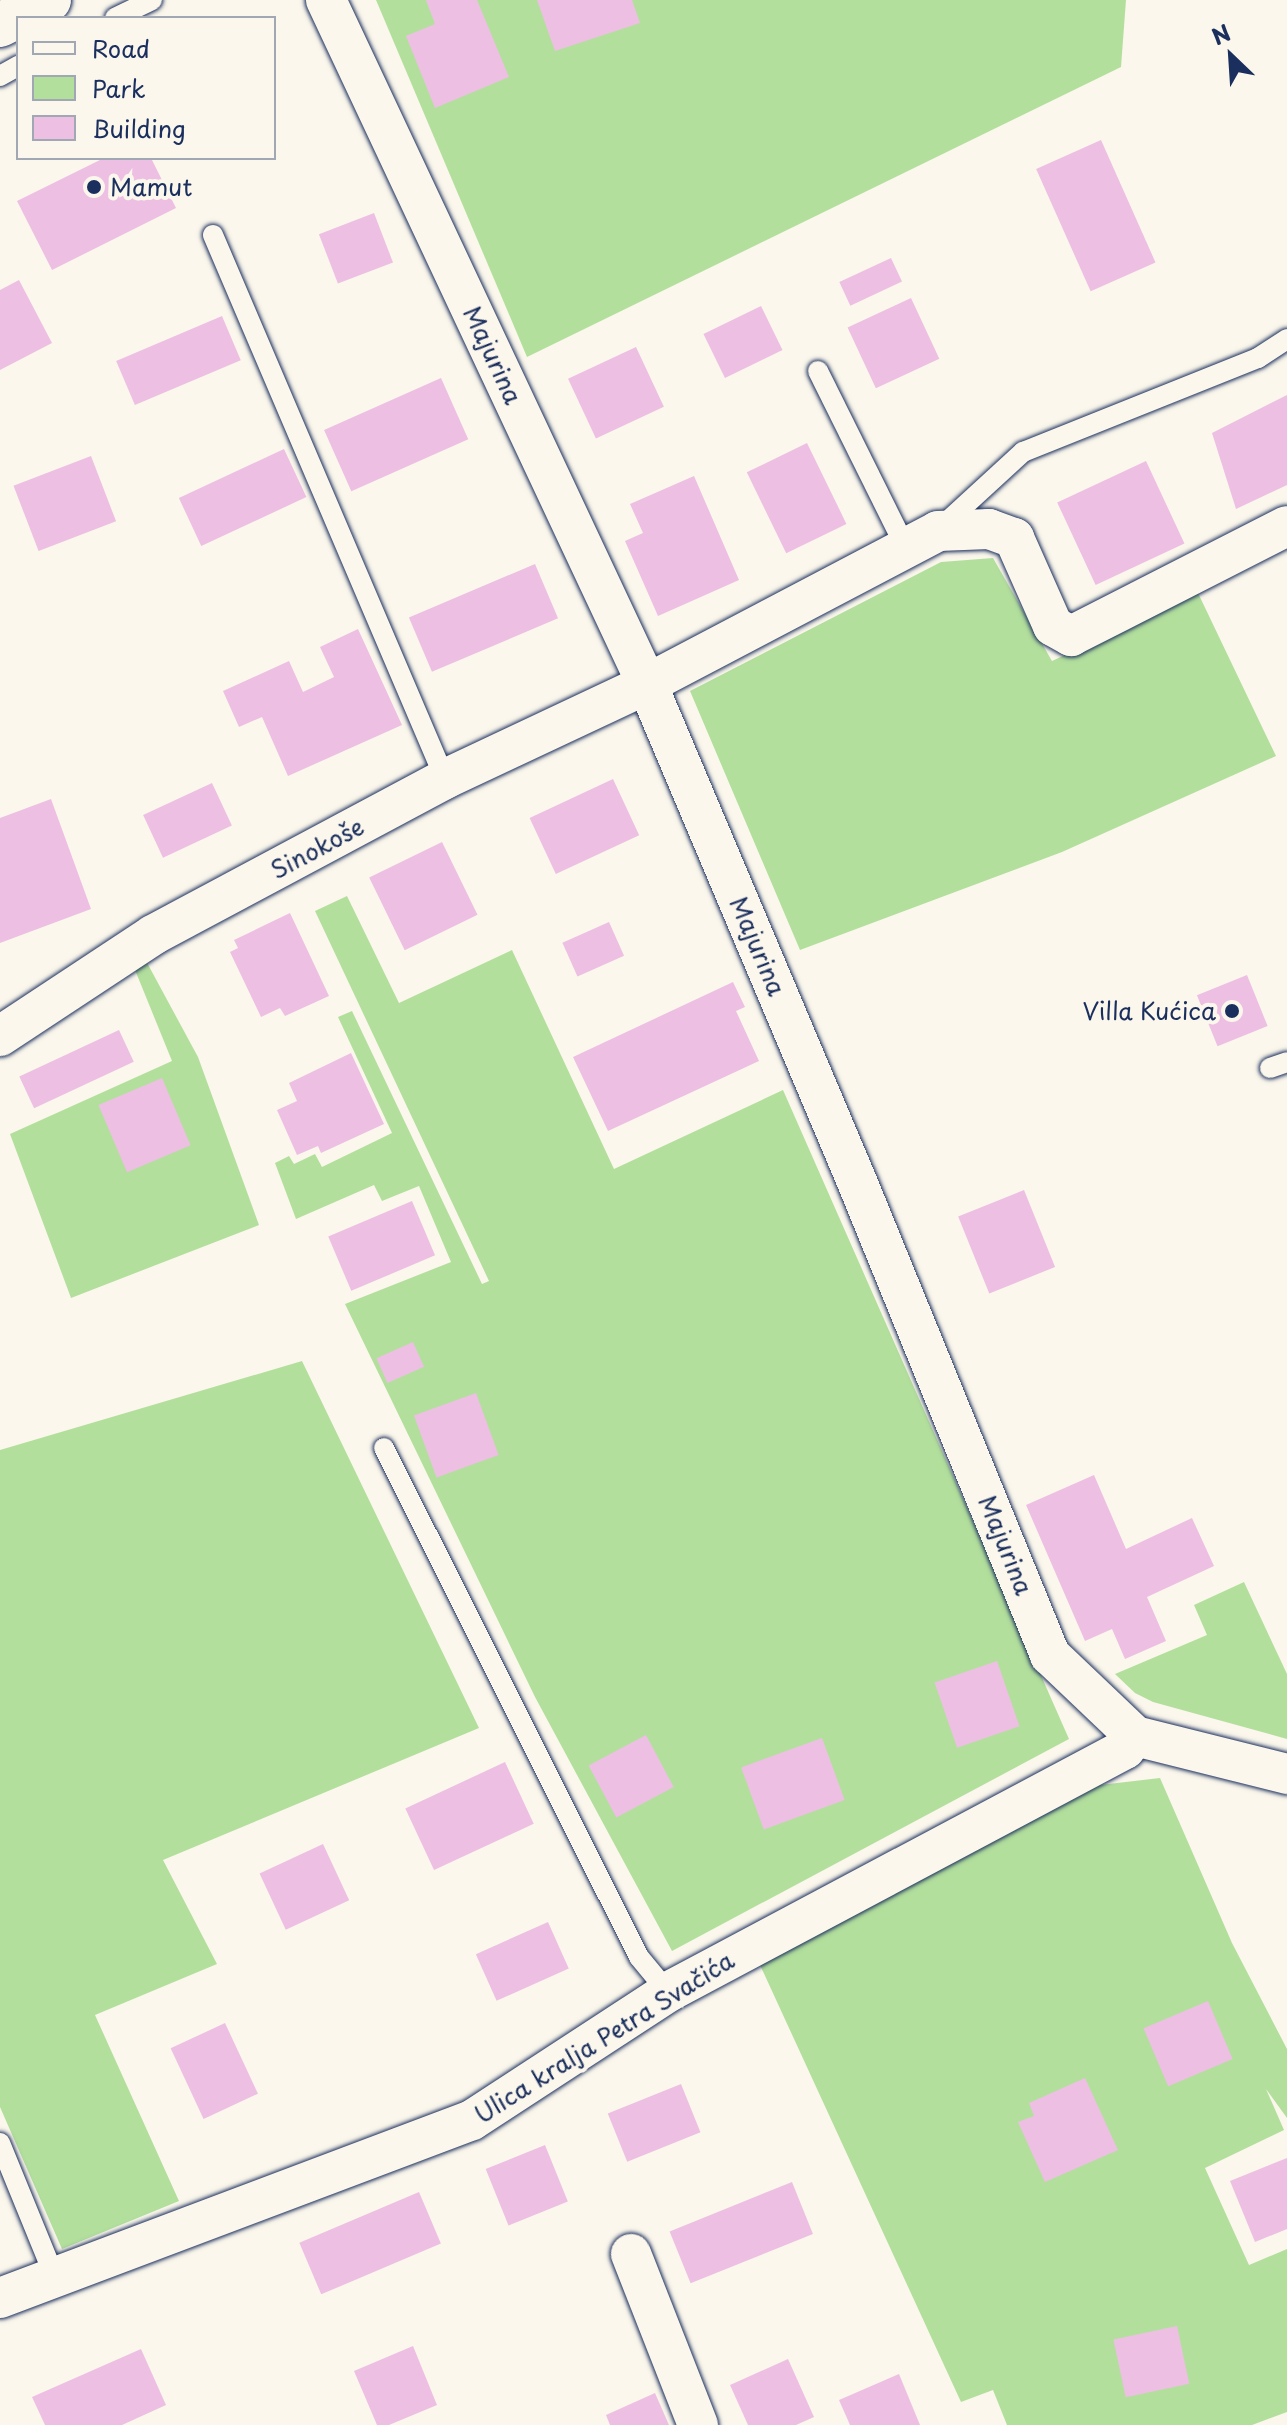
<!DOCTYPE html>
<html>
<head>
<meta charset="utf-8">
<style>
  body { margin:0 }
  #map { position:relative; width:1287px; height:2425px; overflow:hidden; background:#fbf7ec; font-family:"Playpen Sans",sans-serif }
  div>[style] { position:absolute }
  .green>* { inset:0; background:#b3df9d }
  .building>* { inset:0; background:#edbfe3; transform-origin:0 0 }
  .roads { filter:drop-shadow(0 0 2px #1b2f5e) drop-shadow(0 0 2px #1b2f5e) }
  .service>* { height:20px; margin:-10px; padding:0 10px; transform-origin:10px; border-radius:10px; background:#fbf7ec }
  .minor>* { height:40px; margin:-20px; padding:0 20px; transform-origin:20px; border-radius:20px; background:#fbf7ec }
  .primary>* { height:44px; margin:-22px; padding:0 22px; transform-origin:22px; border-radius:22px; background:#fbf7ec }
  .dots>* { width:22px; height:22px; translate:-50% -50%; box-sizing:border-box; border:4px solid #fbf7ec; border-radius:50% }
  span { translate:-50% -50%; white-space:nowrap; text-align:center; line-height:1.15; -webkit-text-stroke:8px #fbf7ec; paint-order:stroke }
  .poi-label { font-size:24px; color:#1b2f5e }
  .left { translate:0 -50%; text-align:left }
  .right { translate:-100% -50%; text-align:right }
  .street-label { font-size:24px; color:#1b2f5e }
  .legend { position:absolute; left:16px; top:16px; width:260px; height:144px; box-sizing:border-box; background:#fbf7ec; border:2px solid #a1a7b3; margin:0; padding:10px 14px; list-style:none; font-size:24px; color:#1b2f5e }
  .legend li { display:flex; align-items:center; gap:16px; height:40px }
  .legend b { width:40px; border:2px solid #a1a7b3 }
  .north { position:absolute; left:1191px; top:16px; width:80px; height:80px; -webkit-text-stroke:6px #fbf7ec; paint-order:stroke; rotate:335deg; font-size:22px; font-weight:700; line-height:32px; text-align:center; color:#1b2f5e }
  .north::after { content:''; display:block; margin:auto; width:28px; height:36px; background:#1b2f5e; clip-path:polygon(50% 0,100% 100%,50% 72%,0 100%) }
</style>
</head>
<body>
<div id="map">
  <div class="green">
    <i style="clip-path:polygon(376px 0,1126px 0,1121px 67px,527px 357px)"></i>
    <i style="clip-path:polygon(993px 558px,1052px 661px,1198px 593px,1276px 756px,1062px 852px,800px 950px,690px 691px,941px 562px)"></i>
    <i style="clip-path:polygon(347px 896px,399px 1003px,512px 950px,614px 1169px,783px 1090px,1069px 1739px,672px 1951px,535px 1697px,345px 1304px,451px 1262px,419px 1186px,382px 1201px,374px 1185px,296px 1219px,275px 1163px,289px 1156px,294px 1164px,315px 1154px,322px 1167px,392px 1133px,338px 1017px,352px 1011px,482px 1284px,489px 1281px,315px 911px)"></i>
    <i style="clip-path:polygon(145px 959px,198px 1057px,259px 1225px,71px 1298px,10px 1134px,172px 1061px,133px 965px)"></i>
    <i style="clip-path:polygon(302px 1361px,479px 1728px,163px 1860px,217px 1964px,95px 2015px,179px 2201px,62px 2249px,0 2107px,0 1450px)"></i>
    <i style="clip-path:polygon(1244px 1582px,1287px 1674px,1287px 1739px,1153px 1702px,1135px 1693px,1115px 1674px,1207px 1635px,1194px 1605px)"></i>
    <i style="clip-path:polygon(1160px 1778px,1232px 1943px,1287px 2049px,1287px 2118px,1266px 2089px,1284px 2130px,1205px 2168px,1249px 2265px,1287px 2249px,1287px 2412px,1252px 2425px,1007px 2425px,993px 2390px,961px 2402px,760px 1965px,1100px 1785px)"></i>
  </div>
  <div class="building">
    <i style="clip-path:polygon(426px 0,477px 0,509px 77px,435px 108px,406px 36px,435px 24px)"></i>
    <i style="clip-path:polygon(537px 0,632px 0,640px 23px,555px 51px)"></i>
    <i style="left:1101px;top:140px;width:134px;height:71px;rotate:66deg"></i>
    <i style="clip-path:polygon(104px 158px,151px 158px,176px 208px,52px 270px,17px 201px)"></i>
    <i style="left:374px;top:213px;width:53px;height:59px;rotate:69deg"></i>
    <i style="left:891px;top:258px;width:26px;height:57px;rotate:65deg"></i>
    <i style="clip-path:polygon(19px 280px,52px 343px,0 370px,0 290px)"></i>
    <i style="left:911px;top:298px;width:67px;height:70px;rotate:65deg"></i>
    <i style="left:761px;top:306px;width:49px;height:64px;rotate:64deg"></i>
    <i style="left:222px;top:316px;width:48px;height:115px;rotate:67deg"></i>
    <i style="left:636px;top:347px;width:66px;height:75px;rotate:65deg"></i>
    <i style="left:441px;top:378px;width:67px;height:128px;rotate:66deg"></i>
    <i style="clip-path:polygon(1287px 395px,1287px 485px,1236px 509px,1212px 433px)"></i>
    <i style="left:807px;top:443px;width:90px;height:67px;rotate:64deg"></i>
    <i style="left:284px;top:449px;width:53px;height:116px;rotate:65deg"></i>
    <i style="left:91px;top:456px;width:70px;height:83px;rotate:69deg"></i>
    <i style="left:1146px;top:461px;width:91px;height:98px;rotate:65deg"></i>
    <i style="clip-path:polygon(694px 476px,739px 580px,658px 616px,625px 541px,643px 533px,630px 504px)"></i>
    <i style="left:535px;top:564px;width:59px;height:137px;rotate:67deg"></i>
    <i style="clip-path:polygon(358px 629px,402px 725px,288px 776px,262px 717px,239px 727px,223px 691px,289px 661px,303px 692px,334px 677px,320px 647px)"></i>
    <i style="left:613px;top:779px;width:62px;height:92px;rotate:65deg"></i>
    <i style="left:212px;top:783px;width:47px;height:76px;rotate:65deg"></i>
    <i style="clip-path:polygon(51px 799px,91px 909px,0 943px,0 818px)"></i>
    <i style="left:442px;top:842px;width:81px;height:81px;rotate:64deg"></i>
    <i style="clip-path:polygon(290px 913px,329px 996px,285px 1016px,280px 1008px,261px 1017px,230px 952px,238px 948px,234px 940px)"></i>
    <i style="left:609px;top:922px;width:37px;height:51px;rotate:66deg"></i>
    <i style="left:1247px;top:975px;width:55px;height:54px;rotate:68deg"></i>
    <i style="clip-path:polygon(733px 982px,745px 1007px,736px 1011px,759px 1061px,608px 1131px,573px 1057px)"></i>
    <i style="left:119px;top:1030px;width:35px;height:110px;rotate:65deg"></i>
    <i style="clip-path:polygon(351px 1053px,384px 1124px,321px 1153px,318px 1146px,297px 1155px,277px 1110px,297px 1101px,289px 1083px)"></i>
    <i style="left:162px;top:1078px;width:73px;height:69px;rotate:67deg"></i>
    <i style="left:1024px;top:1190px;width:83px;height:71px;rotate:68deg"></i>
    <i style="left:412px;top:1201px;width:59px;height:91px;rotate:67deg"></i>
    <i style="left:413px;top:1342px;width:27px;height:40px;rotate:66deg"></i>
    <i style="left:476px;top:1393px;width:66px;height:66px;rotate:70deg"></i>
    <i style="clip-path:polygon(1094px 1475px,1126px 1549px,1192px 1518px,1214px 1566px,1147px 1597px,1166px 1641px,1125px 1659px,1112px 1629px,1085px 1641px,1026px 1505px)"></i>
    <i style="left:997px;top:1661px;width:69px;height:66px;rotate:71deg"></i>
    <i style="left:646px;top:1735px;width:59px;height:65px;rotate:62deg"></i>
    <i style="left:822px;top:1738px;width:66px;height:86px;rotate:70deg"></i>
    <i style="left:505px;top:1762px;width:68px;height:110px;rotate:65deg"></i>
    <i style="left:323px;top:1844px;width:62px;height:70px;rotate:65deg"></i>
    <i style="left:548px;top:1922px;width:51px;height:79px;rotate:66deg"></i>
    <i style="left:1208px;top:2001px;width:63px;height:70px;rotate:67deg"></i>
    <i style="left:225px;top:2023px;width:78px;height:60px;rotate:65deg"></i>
    <i style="clip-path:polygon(1085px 2078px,1118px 2150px,1045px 2182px,1018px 2122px,1034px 2116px,1029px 2103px)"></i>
    <i style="left:681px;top:2084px;width:52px;height:79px;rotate:68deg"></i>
    <i style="left:545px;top:2145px;width:61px;height:64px;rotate:68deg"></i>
    <i style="clip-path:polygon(1287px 2158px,1287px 2229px,1255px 2242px,1230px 2181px)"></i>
    <i style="left:792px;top:2182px;width:56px;height:132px;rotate:68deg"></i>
    <i style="left:419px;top:2192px;width:56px;height:130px;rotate:67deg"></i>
    <i style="left:1177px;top:2326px;width:59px;height:65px;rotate:78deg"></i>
    <i style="clip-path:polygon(413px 2346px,437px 2405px,389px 2425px,377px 2425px,354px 2371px)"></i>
    <i style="clip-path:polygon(141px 2349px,166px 2405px,122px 2425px,45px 2425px,32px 2397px)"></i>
    <i style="clip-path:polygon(788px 2359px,814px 2417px,796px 2425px,748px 2425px,730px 2385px)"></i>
    <i style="clip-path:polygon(899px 2374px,920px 2425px,850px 2425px,839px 2400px)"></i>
    <i style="clip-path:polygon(655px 2393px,669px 2425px,610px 2425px,606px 2415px)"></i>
  </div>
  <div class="roads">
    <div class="service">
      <i style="left:115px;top:18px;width:41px;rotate:-25.9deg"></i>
      <i style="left:0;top:76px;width:21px;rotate:-29deg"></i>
      <i style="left:213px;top:235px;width:591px;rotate:66.9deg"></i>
      <i style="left:818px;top:371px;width:198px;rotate:63.6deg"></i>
      <i style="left:940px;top:528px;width:113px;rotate:-42.5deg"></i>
      <i style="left:1023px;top:452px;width:253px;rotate:-21.8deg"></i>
      <i style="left:1258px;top:358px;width:35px;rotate:-33deg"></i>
      <i style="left:1270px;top:1068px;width:18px;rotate:-19deg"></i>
      <i style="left:384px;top:1448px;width:569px;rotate:63.39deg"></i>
      <i style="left:639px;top:1957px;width:45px;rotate:50.4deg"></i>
      <i style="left:0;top:2143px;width:146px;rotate:67.8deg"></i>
    </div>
    <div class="minor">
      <i style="left:326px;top:0;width:756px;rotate:64.86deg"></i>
      <i style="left:647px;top:684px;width:543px;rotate:67.12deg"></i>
      <i style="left:858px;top:1184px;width:509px;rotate:67.82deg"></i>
      <i style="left:1050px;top:1655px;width:117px;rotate:43.6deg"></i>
      <i style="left:1135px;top:1736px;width:157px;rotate:14deg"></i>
      <i style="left:0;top:1036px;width:183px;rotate:-33.4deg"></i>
      <i style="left:153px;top:935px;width:331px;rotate:-28.1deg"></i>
      <i style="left:445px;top:779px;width:223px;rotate:-25.2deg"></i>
      <i style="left:647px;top:684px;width:329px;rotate:-27.7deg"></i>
      <i style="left:938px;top:531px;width:51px;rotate:-2.2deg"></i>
      <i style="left:989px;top:529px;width:27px;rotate:20deg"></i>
      <i style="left:1014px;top:538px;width:96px;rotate:66.1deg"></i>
      <i style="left:1053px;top:626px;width:21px;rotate:29deg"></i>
      <i style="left:1071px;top:636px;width:242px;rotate:-27deg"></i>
      <i style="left:631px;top:2254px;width:184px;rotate:68.6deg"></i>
      <i style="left:0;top:2298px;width:504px;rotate:-20.66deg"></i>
      <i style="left:472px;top:2120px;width:234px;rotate:-33.1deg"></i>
      <i style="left:668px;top:1992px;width:518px;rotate:-28deg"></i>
      <i style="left:1125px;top:1749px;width:16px;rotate:-52deg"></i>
    </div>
    <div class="primary">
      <i style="left:0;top:25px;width:55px;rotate:-27deg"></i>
    </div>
  </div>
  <div class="dots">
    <i style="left:94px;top:187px;background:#1b2f5e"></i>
    <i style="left:1232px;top:1011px;background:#1b2f5e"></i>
  </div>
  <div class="poi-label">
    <span class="left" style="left:110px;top:187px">Mamut</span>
    <span class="right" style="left:1216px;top:1011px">Villa Kućica</span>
  </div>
  <div class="street-label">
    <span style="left:493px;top:355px;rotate:65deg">Majurina</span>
    <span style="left:317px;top:848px;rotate:-28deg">Sinokoše</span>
    <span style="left:758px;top:946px;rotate:67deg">Majurina</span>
    <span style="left:1006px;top:1545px;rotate:68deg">Majurina</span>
    <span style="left:604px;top:2037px;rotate:-32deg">Ulica kralja Petra Svačića</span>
  </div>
  <ul class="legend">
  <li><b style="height:10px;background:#fbf7ec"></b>Road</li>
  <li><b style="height:22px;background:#b3df9d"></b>Park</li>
  <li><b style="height:22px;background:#edbfe3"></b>Building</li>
  </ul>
  <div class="north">N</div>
</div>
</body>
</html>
